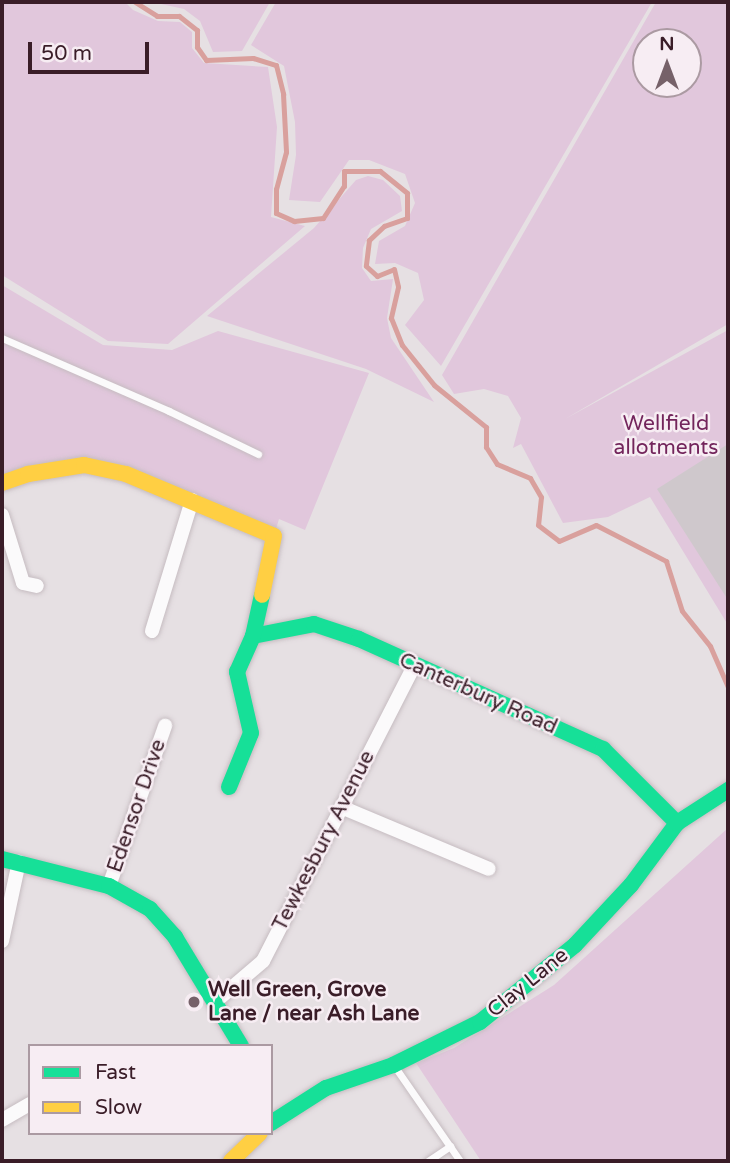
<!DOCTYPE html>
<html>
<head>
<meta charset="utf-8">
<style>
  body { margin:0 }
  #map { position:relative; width:730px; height:1163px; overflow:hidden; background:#e6e0e3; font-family:"Varela Round",sans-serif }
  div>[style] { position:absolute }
  .green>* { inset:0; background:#e1c7dc }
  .stream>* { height:5px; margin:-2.5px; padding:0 2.5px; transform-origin:2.5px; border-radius:2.5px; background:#d9a09d }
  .building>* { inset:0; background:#cfc8cc }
  .roads { filter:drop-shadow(0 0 2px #c6bcc1) drop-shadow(0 0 2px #c6bcc1) }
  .lane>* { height:7px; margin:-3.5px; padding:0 3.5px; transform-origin:3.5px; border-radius:3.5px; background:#fbfafb }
  .street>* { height:14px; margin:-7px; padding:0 7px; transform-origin:7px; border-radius:7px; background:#fbfafb }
  .fast>* { height:16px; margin:-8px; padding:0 8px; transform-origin:8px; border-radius:8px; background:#16e098 }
  .slow>* { height:16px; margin:-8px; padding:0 8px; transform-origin:8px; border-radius:8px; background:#ffcf43 }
  .dots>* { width:19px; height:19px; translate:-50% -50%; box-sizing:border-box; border:4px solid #f7edf3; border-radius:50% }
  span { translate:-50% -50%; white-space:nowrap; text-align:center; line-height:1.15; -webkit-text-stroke:5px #f7edf3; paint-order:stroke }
  .park-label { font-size:21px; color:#73255c }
  .street-label { font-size:21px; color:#3a1d28 }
  .poi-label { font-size:21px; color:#3a1d28; font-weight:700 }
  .left { translate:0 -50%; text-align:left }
  .frame { position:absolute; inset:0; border:4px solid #3a1d28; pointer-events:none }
  .legend { position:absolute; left:28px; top:1044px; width:245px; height:91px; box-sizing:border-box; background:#f7edf3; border:2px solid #ab9aa2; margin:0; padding:9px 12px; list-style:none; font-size:21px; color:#3a1d28 }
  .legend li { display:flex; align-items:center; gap:14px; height:35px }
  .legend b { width:35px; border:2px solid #ab9aa2 }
  .north { position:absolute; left:632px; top:28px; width:70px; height:70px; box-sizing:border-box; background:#f7edf3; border:2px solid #ab9aa2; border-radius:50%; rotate:0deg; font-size:19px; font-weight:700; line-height:28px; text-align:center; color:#3a1d28 }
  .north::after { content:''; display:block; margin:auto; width:24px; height:32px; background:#766169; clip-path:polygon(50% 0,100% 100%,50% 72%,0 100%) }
  .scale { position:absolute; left:28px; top:42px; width:121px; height:32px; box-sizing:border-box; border:4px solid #3a1d28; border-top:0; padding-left:9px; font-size:21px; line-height:24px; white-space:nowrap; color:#3a1d28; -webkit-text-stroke:5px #f7edf3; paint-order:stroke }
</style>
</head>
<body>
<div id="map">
  <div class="green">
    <i style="clip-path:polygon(2px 2px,125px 2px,133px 10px,158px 21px,180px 22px,192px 32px,192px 48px,204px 63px,268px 67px,277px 127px,271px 217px,305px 226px,168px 344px,108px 341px,2px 275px)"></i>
    <i style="clip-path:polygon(152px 2px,270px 2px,242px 51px,213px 52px,200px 21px,184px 9px)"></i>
    <i style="clip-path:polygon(276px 2px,652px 2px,441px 366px,405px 325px,424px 300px,418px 273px,395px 263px,375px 264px,379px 241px,405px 226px,415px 203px,405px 174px,369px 160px,349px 160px,320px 202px,289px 200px,296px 155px,295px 122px,284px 66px,251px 45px)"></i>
    <i style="clip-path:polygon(evenodd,656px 2px,728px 2px,728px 324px,565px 419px,728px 330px,728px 625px,650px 497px,608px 517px,563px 523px,521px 444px,513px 448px,521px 418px,508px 396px,484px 389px,454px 394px,442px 375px,656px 2px,646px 42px,688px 42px,688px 84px,646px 84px,646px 42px)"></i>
    <i style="clip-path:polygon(368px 176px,383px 180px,400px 196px,402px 211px,371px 229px,363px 248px,362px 268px,371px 281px,393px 279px,387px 318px,391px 338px,434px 402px,366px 369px,207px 316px,314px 228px,356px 180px)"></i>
    <i style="clip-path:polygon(2px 285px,103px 345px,172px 350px,218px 331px,369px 373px,305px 530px,279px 519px,274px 536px,84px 465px,2px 483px)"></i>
    <i style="clip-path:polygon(728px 828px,728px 1161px,481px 1161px,416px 1063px,454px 1048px,554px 985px)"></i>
  </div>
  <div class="stream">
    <i style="left:135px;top:2px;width:26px;rotate:32deg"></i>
    <i style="left:157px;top:16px;width:22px"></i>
    <i style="left:179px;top:16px;width:23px;rotate:38deg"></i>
    <i style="left:197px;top:30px;width:17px;rotate:90deg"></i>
    <i style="left:197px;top:47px;width:16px;rotate:55deg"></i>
    <i style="left:206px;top:60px;width:47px;rotate:-2.4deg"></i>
    <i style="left:253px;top:58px;width:24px;rotate:17deg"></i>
    <i style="left:276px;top:65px;width:30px;rotate:76deg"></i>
    <i style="left:283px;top:94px;width:58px;rotate:87deg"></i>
    <i style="left:286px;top:152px;width:38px;rotate:105deg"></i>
    <i style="left:276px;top:189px;width:24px;rotate:90deg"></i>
    <i style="left:276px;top:213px;width:20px;rotate:24deg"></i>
    <i style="left:294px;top:221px;width:29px;rotate:-6deg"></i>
    <i style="left:323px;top:218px;width:38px;rotate:-57deg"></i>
    <i style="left:344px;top:186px;width:15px;rotate:-90deg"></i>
    <i style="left:344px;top:171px;width:36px"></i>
    <i style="left:380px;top:171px;width:35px;rotate:39deg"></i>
    <i style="left:407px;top:193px;width:25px;rotate:90deg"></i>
    <i style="left:407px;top:218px;width:24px;rotate:161deg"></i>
    <i style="left:384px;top:226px;width:21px;rotate:137deg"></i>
    <i style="left:369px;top:240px;width:26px;rotate:97deg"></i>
    <i style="left:366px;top:266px;width:15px;rotate:42deg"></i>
    <i style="left:377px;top:276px;width:18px;rotate:-22deg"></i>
    <i style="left:394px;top:269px;width:18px;rotate:77deg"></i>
    <i style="left:398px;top:287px;width:32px;rotate:103deg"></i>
    <i style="left:391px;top:318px;width:29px;rotate:68deg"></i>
    <i style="left:402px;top:345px;width:51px;rotate:51.3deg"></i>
    <i style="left:434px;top:385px;width:67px;rotate:38.9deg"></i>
    <i style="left:486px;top:427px;width:20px;rotate:90deg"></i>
    <i style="left:486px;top:447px;width:20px;rotate:57deg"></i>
    <i style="left:497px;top:464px;width:36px;rotate:23deg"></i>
    <i style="left:530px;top:478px;width:22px;rotate:60deg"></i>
    <i style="left:541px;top:497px;width:28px;rotate:96deg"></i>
    <i style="left:538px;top:525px;width:26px;rotate:37deg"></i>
    <i style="left:559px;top:541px;width:40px;rotate:-23.4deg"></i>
    <i style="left:596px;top:525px;width:79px;rotate:27.2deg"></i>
    <i style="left:666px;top:561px;width:52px;rotate:72.3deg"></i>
    <i style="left:682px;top:611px;width:45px;rotate:51.3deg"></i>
    <i style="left:710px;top:646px;width:45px;rotate:66.3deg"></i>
  </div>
  <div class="building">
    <i style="clip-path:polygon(728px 444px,728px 600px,657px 489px)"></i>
  </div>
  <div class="roads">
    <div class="lane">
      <i style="left:2px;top:338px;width:182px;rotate:23.6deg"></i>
      <i style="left:169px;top:411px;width:99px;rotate:25.8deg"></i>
      <i style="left:395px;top:1067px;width:114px;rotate:55.3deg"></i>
      <i style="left:428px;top:1161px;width:27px;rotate:-34deg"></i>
    </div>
    <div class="street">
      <i style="left:2px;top:515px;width:71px;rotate:72.8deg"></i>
      <i style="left:23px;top:583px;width:14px;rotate:12deg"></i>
      <i style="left:152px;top:631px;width:137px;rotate:-73deg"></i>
      <i style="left:341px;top:807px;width:160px;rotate:22.7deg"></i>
      <i style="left:109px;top:886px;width:170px;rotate:-70.7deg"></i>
      <i style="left:2px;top:941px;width:81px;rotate:-77.9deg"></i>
      <i style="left:215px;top:1002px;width:63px;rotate:-40.5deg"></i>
      <i style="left:263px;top:961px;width:331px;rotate:-62.9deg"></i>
      <i style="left:2px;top:1120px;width:32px;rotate:-30deg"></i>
    </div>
    <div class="fast">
      <i style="left:253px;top:636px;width:62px;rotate:-11.1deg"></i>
      <i style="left:314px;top:624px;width:47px;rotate:18.4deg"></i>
      <i style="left:359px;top:639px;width:268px;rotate:24.3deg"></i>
      <i style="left:603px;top:749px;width:105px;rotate:45deg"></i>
      <i style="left:229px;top:787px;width:58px;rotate:-67.8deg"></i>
      <i style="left:251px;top:733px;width:63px;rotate:-102.9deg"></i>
      <i style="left:237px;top:672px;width:39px;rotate:-66deg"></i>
      <i style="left:253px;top:636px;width:42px;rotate:-77.6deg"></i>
      <i style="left:2px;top:859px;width:110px;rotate:14.2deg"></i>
      <i style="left:109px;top:886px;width:47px;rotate:29.3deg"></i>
      <i style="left:150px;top:909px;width:38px;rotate:48deg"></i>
      <i style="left:175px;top:937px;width:127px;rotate:58.8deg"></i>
      <i style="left:271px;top:1123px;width:65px;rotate:-32.5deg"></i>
      <i style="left:326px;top:1088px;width:71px;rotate:-18.9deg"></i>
      <i style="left:393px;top:1065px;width:97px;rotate:-26.3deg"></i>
      <i style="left:480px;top:1022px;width:122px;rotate:-39deg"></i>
      <i style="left:575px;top:945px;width:82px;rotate:-47deg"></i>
      <i style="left:631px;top:885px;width:77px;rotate:-53.4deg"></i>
      <i style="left:677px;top:823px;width:61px;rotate:-32.9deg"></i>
    </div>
    <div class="slow">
      <i style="left:2px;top:483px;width:28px;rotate:-19deg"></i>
      <i style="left:28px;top:474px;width:57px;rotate:-9.1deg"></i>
      <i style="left:84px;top:465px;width:43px;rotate:12.1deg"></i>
      <i style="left:126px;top:474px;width:160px;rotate:22.7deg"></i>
      <i style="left:274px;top:536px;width:60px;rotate:101.5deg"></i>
      <i style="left:231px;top:1161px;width:40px;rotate:-44deg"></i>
    </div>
  </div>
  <div class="dots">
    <i style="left:194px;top:1002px;background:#766169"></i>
  </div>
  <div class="park-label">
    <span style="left:666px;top:436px">Wellfield<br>allotments</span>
  </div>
  <div class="street-label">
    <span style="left:478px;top:694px;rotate:24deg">Canterbury Road</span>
    <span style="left:137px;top:806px;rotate:-71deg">Edensor Drive</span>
    <span style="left:324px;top:841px;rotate:-63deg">Tewkesbury Avenue</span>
    <span style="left:528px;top:983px;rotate:-39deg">Clay Lane</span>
  </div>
  <div class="poi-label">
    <span class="left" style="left:208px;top:1002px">Well Green, Grove<br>Lane / near Ash Lane</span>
  </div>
  <div class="frame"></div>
  <ul class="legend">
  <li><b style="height:9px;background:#16e098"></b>Fast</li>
  <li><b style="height:9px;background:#ffcf43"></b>Slow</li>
  </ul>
  <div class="north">N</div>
  <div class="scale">50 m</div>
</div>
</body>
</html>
